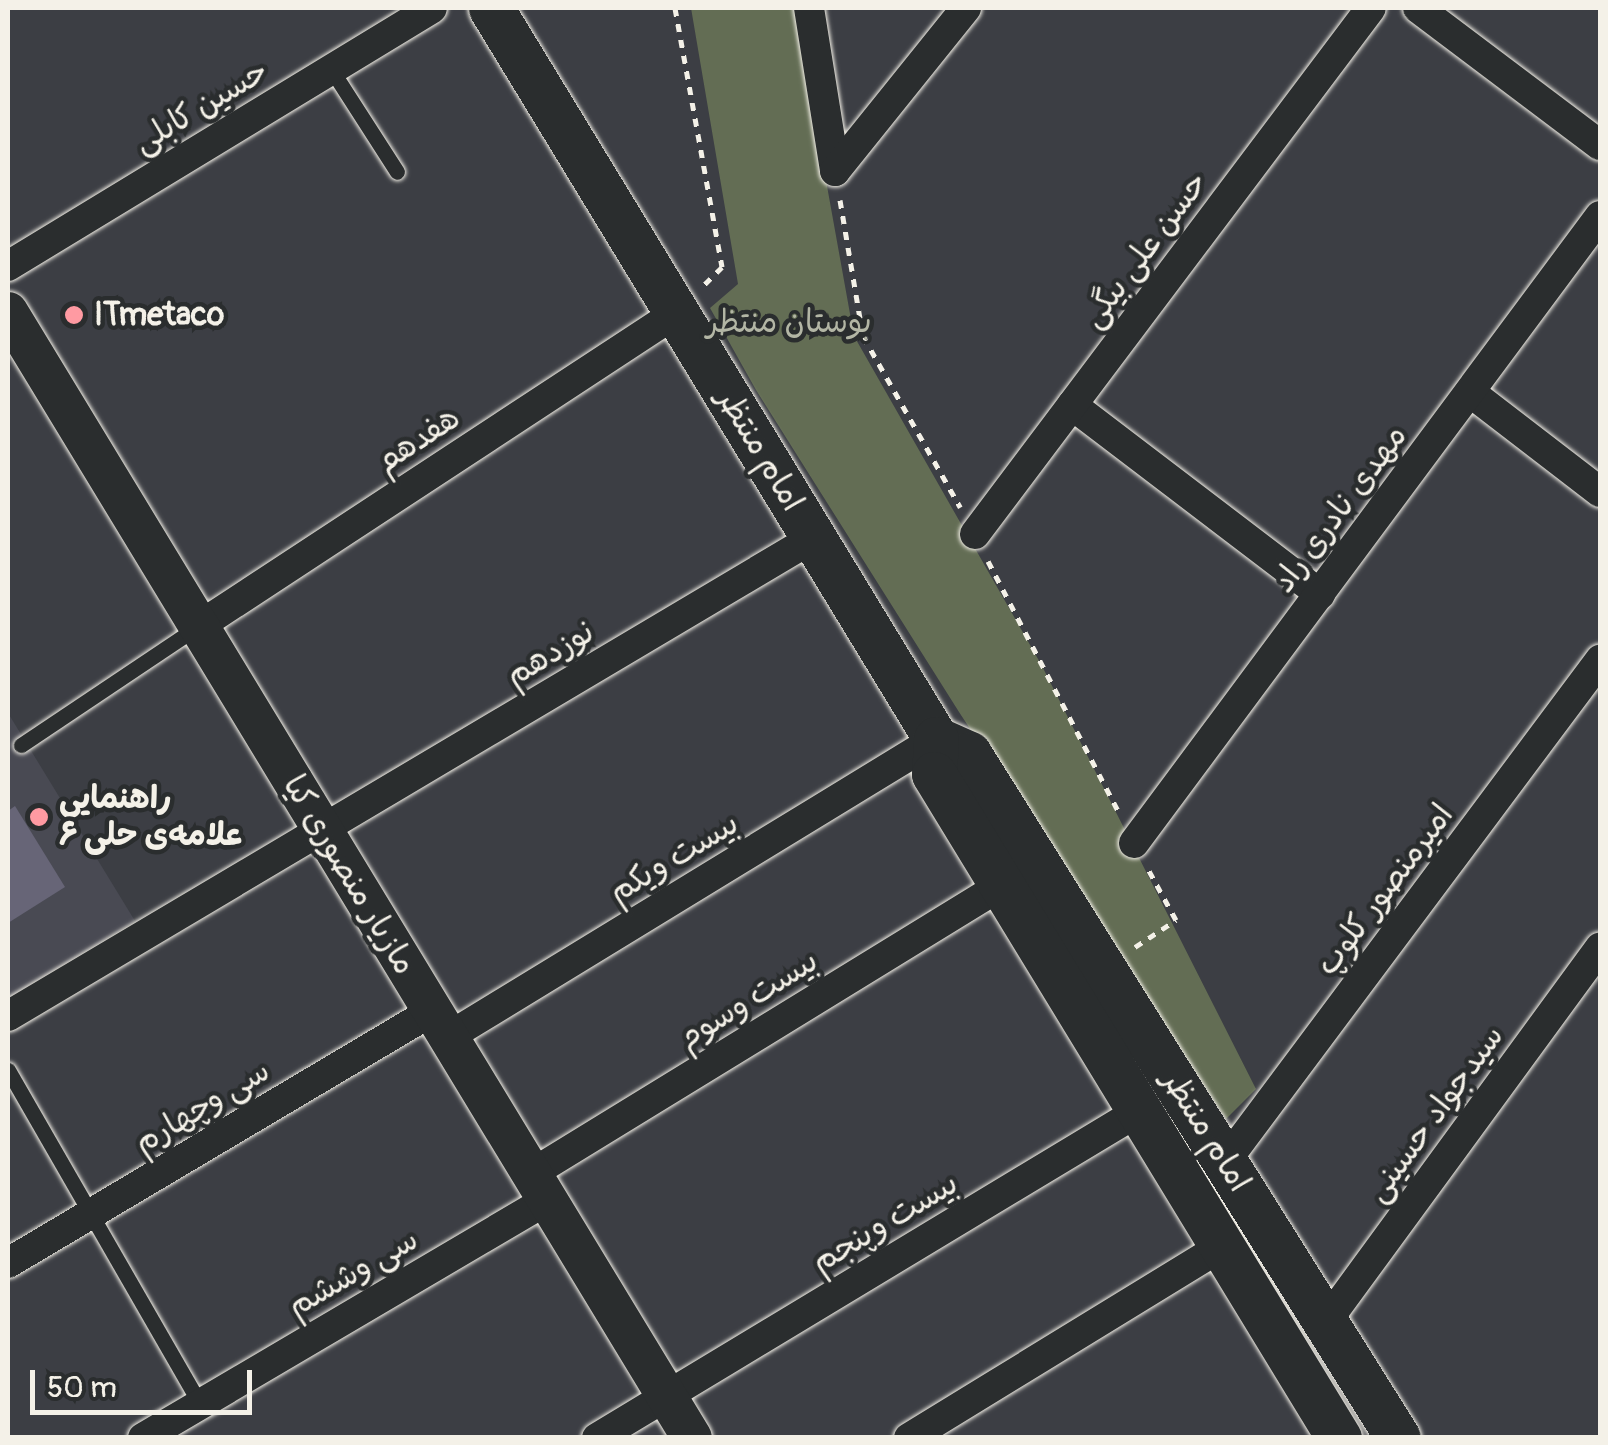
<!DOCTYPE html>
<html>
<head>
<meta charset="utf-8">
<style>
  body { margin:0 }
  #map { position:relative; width:1608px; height:1445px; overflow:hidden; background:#3c3e44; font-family:Pangolin,"Playpen Sans Arabic",sans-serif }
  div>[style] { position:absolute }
  .built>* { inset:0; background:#494a53 }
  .green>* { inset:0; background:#636d54 }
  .building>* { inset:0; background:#676577 }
  .path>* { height:5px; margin-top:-2.5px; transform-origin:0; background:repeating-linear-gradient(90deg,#f4f1e8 0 8px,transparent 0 16px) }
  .roads { filter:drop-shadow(0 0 2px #f4f1e8) drop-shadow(0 0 2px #f4f1e8) }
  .service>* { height:15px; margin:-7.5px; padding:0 7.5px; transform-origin:7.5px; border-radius:7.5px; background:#2a2d2e }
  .minor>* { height:30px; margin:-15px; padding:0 15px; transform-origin:15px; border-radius:15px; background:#2a2d2e }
  .tertiary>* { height:40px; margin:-20px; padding:0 20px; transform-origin:20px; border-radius:20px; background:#2a2d2e }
  .secondary>* { height:45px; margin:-22.5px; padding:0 22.5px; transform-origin:22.5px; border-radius:22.5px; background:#2a2d2e }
  .dots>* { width:28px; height:28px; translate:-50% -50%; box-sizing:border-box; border:5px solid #2a2d2e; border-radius:50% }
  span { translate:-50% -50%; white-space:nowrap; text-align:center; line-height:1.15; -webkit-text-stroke:9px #2a2d2e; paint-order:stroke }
  .street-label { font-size:32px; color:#f4f1e8 }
  .poi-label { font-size:32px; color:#f4f1e8; font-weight:700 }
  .left { translate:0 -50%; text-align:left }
  .park-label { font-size:32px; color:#b3b6a5 }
  .frame { position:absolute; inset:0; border:10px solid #f4f1e8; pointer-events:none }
  .scale { position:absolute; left:30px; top:1370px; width:222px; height:45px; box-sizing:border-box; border:5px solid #f4f1e8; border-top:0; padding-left:12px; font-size:30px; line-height:35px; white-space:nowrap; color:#f4f1e8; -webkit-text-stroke:8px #2a2d2e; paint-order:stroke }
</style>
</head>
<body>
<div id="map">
  <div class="built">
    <i style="clip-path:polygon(8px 713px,135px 921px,8px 998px)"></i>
  </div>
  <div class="green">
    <i style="clip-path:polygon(691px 8px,795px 8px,854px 336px,1042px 666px,1256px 1089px,1226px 1119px,959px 712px,756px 390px,710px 308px,738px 284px)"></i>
  </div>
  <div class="building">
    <i style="clip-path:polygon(15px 806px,65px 887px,8px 923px,8px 811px)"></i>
  </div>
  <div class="path">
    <i style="left:675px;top:8px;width:263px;rotate:79.7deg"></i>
    <i style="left:722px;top:267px;width:27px;rotate:135deg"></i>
    <i style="left:840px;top:200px;width:138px;rotate:80.4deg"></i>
    <i style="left:863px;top:336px;width:197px;rotate:60.4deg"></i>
    <i style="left:988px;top:561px;width:284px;rotate:62.5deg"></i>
    <i style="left:1135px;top:947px;width:49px;rotate:-33.4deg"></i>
    <i style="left:1176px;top:920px;width:60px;rotate:-118.7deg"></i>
  </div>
  <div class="roads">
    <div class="service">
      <i style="left:331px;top:69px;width:122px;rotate:57.3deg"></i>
      <i style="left:21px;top:745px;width:214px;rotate:-33.8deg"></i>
      <i style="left:8px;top:1070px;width:385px;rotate:60.1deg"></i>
    </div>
    <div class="minor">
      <i style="left:809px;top:8px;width:165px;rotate:80.9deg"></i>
      <i style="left:1418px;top:8px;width:228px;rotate:37deg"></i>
      <i style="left:835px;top:171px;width:209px;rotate:-51.2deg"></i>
      <i style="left:8px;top:266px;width:496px;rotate:-31.3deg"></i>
      <i style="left:1470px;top:392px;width:164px;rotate:37.6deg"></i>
      <i style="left:1072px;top:405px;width:312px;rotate:37.3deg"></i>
      <i style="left:975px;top:534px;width:658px;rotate:-53.03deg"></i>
      <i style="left:199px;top:626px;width:571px;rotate:-33.27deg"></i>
      <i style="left:1134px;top:843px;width:781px;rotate:-53.38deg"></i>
      <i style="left:8px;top:1016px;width:936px;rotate:-30.7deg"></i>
      <i style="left:448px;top:1037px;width:572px;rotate:-31.41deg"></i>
      <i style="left:1225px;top:1162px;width:627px;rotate:-53.24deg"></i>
      <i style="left:531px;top:1174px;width:553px;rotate:-31.53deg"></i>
      <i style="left:8px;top:1263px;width:493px;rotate:-30.7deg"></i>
      <i style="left:1326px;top:1322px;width:464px;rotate:-53.8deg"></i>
      <i style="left:143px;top:1438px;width:469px;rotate:-30.5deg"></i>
      <i style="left:597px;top:1438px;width:633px;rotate:-31.1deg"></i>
      <i style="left:909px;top:1438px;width:367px;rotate:-31.5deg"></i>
    </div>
    <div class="tertiary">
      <i style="left:8px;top:312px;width:1317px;rotate:58.72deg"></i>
    </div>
    <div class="secondary">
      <i style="left:491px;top:8px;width:856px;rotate:58.67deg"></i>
      <i style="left:936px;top:739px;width:36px;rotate:24deg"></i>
      <i style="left:969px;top:754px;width:807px;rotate:57.9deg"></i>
      <i style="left:936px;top:739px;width:35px;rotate:93deg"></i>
      <i style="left:934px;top:774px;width:778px;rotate:58.62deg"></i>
    </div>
  </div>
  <div class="dots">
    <i style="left:74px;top:315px;background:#ff9aa2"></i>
    <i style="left:39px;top:817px;background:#ff9aa2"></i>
  </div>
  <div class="street-label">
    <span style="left:201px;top:107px;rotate:-31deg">حسین کابلی</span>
    <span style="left:1145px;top:250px;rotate:-53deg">حسن علی بیگی</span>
    <span style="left:418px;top:440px;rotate:-33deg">هفدهم</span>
    <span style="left:760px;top:450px;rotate:59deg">امام منتظر</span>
    <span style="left:1340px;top:509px;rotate:-53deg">مهدی نادری راد</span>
    <span style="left:550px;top:654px;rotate:-31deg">نوزدهم</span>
    <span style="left:674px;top:858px;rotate:-31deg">بیست ویکم</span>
    <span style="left:349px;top:875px;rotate:59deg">مازیار منصوری کیا</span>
    <span style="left:1385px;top:890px;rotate:-53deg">امیرمنصور کلوپ</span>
    <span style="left:748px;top:1000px;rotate:-32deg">بیست وسوم</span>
    <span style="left:202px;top:1107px;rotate:-31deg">سی وچهارم</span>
    <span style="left:1435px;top:1114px;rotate:-54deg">سیدجواد حسینی</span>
    <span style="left:1206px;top:1131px;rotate:58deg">امام منتظر</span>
    <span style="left:885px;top:1223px;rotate:-31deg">بیست وپنجم</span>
    <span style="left:353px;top:1273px;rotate:-30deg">سی وششم</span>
  </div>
  <div class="poi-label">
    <span class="left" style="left:94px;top:315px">ITmetaco</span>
    <span class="left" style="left:59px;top:817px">راهنمایی<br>علامه‌ی حلی ۶</span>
  </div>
  <div class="park-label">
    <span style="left:789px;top:322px">بوستان منتظر</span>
  </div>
  <div class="frame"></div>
  <div class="scale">50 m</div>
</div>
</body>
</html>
